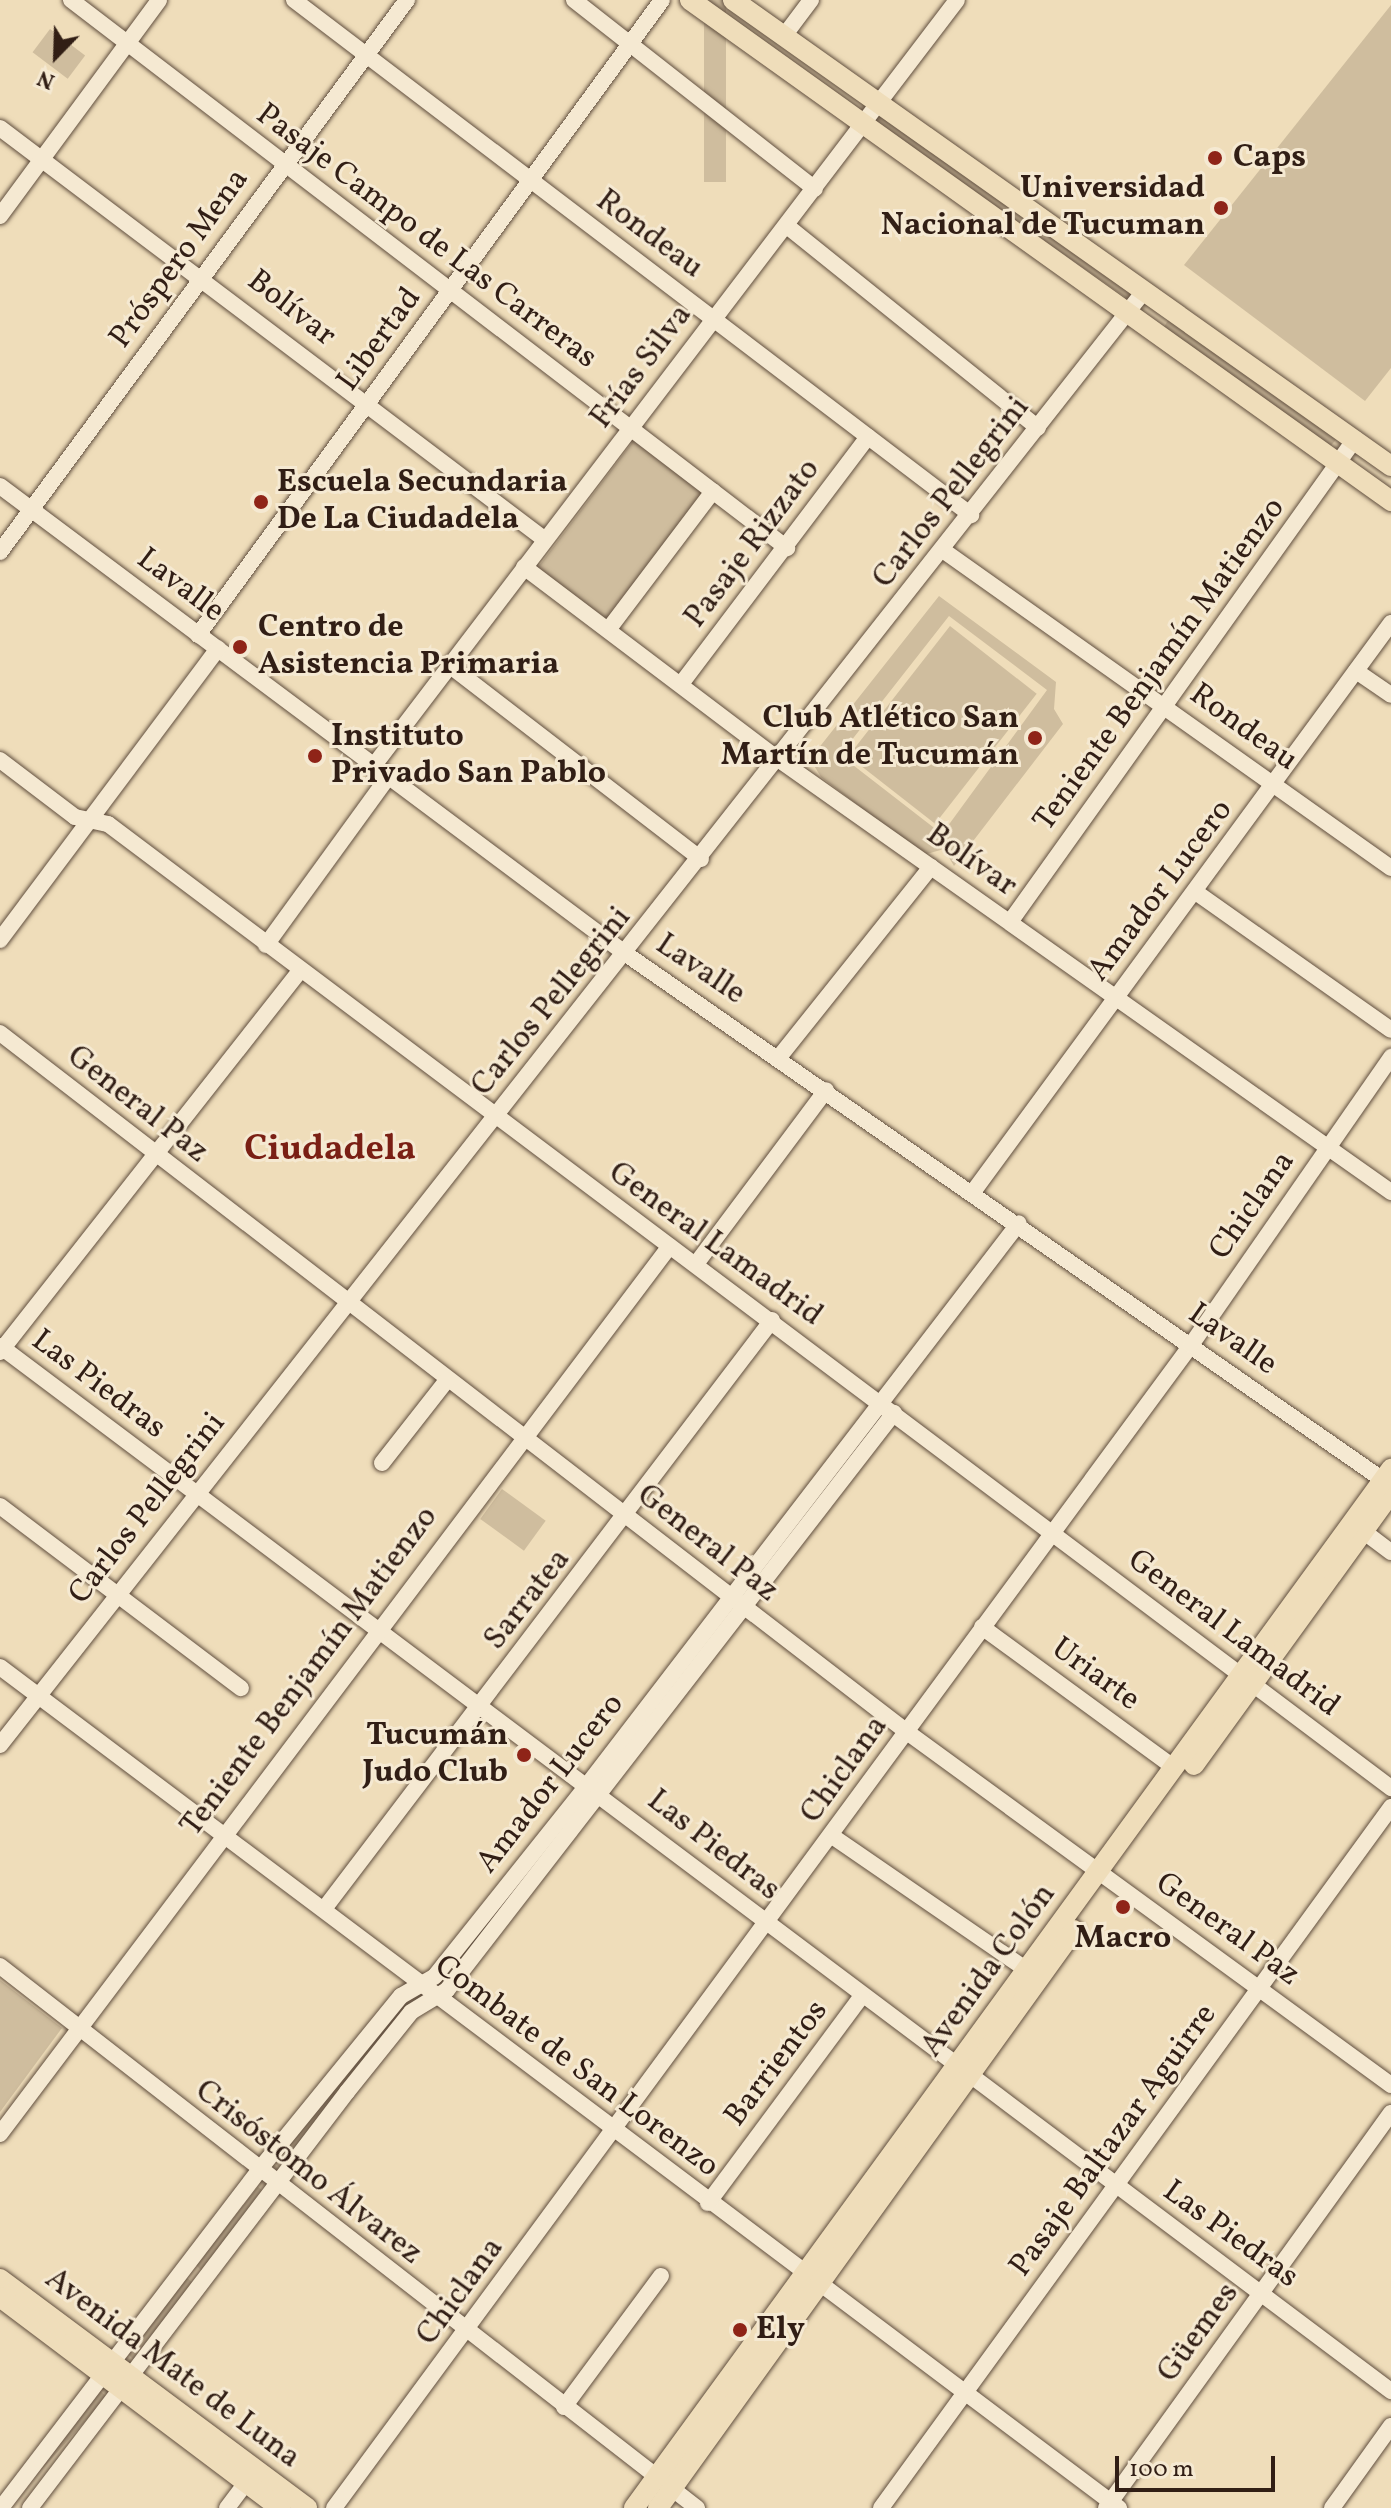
<!DOCTYPE html>
<html>
<head>
<meta charset="utf-8">
<style>
  body { margin:0 }
  #map { position:relative; width:1391px; height:2508px; overflow:hidden; background:#efddba; font-family:Vollkorn,serif }
  div>[style] { position:absolute }
  .green>* { inset:0; background:#cfbd9e; transform-origin:0 0 }
  .roads { filter:drop-shadow(0 0 2px #604e3e) drop-shadow(0 0 2px #604e3e) }
  .minor>* { height:16px; margin:-8px; padding:0 8px; transform-origin:8px; border-radius:8px; background:#f5e9d2 }
  .major>* { height:20px; margin:-10px; padding:0 10px; transform-origin:10px; border-radius:10px; background:#efddba }
  .dots>* { width:22px; height:22px; translate:-50% -50%; box-sizing:border-box; border:4px solid #f5e9d2; border-radius:50% }
  span { translate:-50% -50%; white-space:nowrap; text-align:center; line-height:1.15; -webkit-text-stroke:6px #f5e9d2; paint-order:stroke }
  .poi-label { font-size:32px; color:#311e15; font-weight:700 }
  .left { translate:0 -50%; text-align:left }
  .right { translate:-100% -50%; text-align:right }
  .street-label { font-size:32px; color:#311e15 }
  .quarter-label { font-size:36px; color:#7a1f14; font-weight:700 }
  .north { position:absolute; left:16px; top:16px; width:80px; height:80px; -webkit-text-stroke:6px #f5e9d2; paint-order:stroke; rotate:203deg; font-size:22px; font-weight:700; line-height:32px; text-align:center; color:#311e15 }
  .north::after { content:''; display:block; margin:auto; width:28px; height:36px; background:#311e15; clip-path:polygon(50% 0,100% 100%,50% 72%,0 100%) }
  .scale { position:absolute; left:1115px; top:2456px; width:160px; height:36px; box-sizing:border-box; border:4px solid #311e15; border-top:0; padding-left:10px; font-size:24px; line-height:28px; white-space:nowrap; color:#311e15; -webkit-text-stroke:6px #f5e9d2; paint-order:stroke }
</style>
</head>
<body>
<div id="map">
  <div class="green">
    <i style="left:704px;top:0;width:22px;height:182px"></i>
    <i style="clip-path:polygon(1391px 5px,1391px 368px,1365px 401px,1184px 265px)"></i>
    <i style="left:50px;top:29px;width:44px;height:29px;rotate:37deg"></i>
    <i style="clip-path:polygon(882px 109px,1133px 291px,1128px 299px,872px 121px)"></i>
    <i style="clip-path:polygon(1170px 317px,1338px 437px,1329px 448px,1164px 327px)"></i>
    <i style="left:634px;top:440px;width:86px;height:160px;rotate:37deg"></i>
    <i style="clip-path:polygon(evenodd,939px 596px,1056px 682px,1054px 709px,1063px 724px,954px 866px,944px 849px,923px 855px,821px 777px,810px 759px,939px 596px,949px 616px,1047px 690px,942px 834px,840px 755px,949px 616px)"></i>
    <i style="left:950px;top:626px;width:110px;height:165px;rotate:38deg"></i>
    <i style="left:502px;top:1489px;width:54px;height:37px;rotate:36deg"></i>
    <i style="clip-path:polygon(0 1980px,62px 2028px,0 2112px)"></i>
    <i style="clip-path:polygon(331px 2089px,337px 2095px,279px 2167px,275px 2163px)"></i>
    <i style="clip-path:polygon(258px 2187px,263px 2191px,202px 2271px,196px 2265px)"></i>
    <i style="clip-path:polygon(187px 2278px,192px 2282px,134px 2360px,127px 2353px)"></i>
    <i style="left:98px;top:2389px;width:12px;height:149px;rotate:42deg"></i>
  </div>
  <div class="roads">
    <div class="minor">
      <i style="left:71px;top:0;width:902px;rotate:37.43deg"></i>
      <i style="left:294px;top:0;width:851px;rotate:37.26deg"></i>
      <i style="left:574px;top:0;width:306px;rotate:38.1deg"></i>
      <i style="left:784px;top:36px;width:45px;rotate:-53.1deg"></i>
      <i style="left:0;top:128px;width:682px;rotate:37.07deg"></i>
      <i style="left:0;top:216px;width:268px;rotate:-53.6deg"></i>
      <i style="left:787px;top:226px;width:322px;rotate:38.8deg"></i>
      <i style="left:0;top:486px;width:782px;rotate:36.78deg"></i>
      <i style="left:626px;top:954px;width:922px;rotate:34.79deg"></i>
      <i style="left:944px;top:551px;width:548px;rotate:35.34deg"></i>
      <i style="left:0;top:552px;width:686px;rotate:-53.6deg"></i>
      <i style="left:524px;top:567px;width:318px;rotate:37.1deg"></i>
      <i style="left:778px;top:759px;width:751px;rotate:35.24deg"></i>
      <i style="left:608px;top:630px;width:174px;rotate:-52.9deg"></i>
      <i style="left:198px;top:635px;width:786px;rotate:-53.84deg"></i>
      <i style="left:449px;top:665px;width:318px;rotate:37.6deg"></i>
      <i style="left:1356px;top:671px;width:42px;rotate:34.4deg"></i>
      <i style="left:681px;top:684px;width:310px;rotate:-52.9deg"></i>
      <i style="left:0;top:760px;width:94px;rotate:37.2deg"></i>
      <i style="left:75px;top:817px;width:34px;rotate:12deg"></i>
      <i style="left:108px;top:824px;width:1605px;rotate:36.92deg"></i>
      <i style="left:372px;top:768px;width:965px;rotate:-52.7deg"></i>
      <i style="left:1197px;top:893px;width:237px;rotate:35.2deg"></i>
      <i style="left:1010px;top:922px;width:594px;rotate:-54.46deg"></i>
      <i style="left:0;top:940px;width:364px;rotate:-53.2deg"></i>
      <i style="left:266px;top:945px;width:204px;rotate:-54deg"></i>
      <i style="left:0;top:1033px;width:1145px;rotate:37.62deg"></i>
      <i style="left:907px;top:1732px;width:599px;rotate:36.1deg"></i>
      <i style="left:780px;top:1056px;width:242px;rotate:-51.4deg"></i>
      <i style="left:973px;top:1192px;width:706px;rotate:-53.7deg"></i>
      <i style="left:696px;top:1264px;width:217px;rotate:-53.2deg"></i>
      <i style="left:0;top:1346px;width:1740px;rotate:36.92deg"></i>
      <i style="left:0;top:1352px;width:484px;rotate:-51.8deg"></i>
      <i style="left:382px;top:1463px;width:105px;rotate:-51.9deg"></i>
      <i style="left:0;top:1506px;width:302px;rotate:37.1deg"></i>
      <i style="left:1363px;top:1531px;width:35px;rotate:37deg"></i>
      <i style="left:982px;top:1627px;width:239px;rotate:36.2deg"></i>
      <i style="left:0;top:1667px;width:1400px;rotate:36.93deg"></i>
      <i style="left:0;top:1745px;width:1850px;rotate:-51.8deg"></i>
      <i style="left:832px;top:1836px;width:237px;rotate:34.5deg"></i>
      <i style="left:324px;top:1909px;width:740px;rotate:-52.74deg"></i>
      <i style="left:0;top:1966px;width:883px;rotate:37.87deg"></i>
      <i style="left:0;top:2134px;width:1112px;rotate:-52.97deg"></i>
      <i style="left:708px;top:2203px;width:258px;rotate:-53.4deg"></i>
      <i style="left:564px;top:2407px;width:163px;rotate:-53.5deg"></i>
      <i style="left:1px;top:2508px;width:425px;rotate:-52.6deg"></i>
      <i style="left:259px;top:2170px;width:225px;rotate:-50.8deg"></i>
      <i style="left:401px;top:1996px;width:39px;rotate:-30deg"></i>
      <i style="left:435px;top:1976px;width:246px;rotate:-51.4deg"></i>
      <i style="left:588px;top:1784px;width:707px;rotate:-52.47deg"></i>
      <i style="left:30px;top:2508px;width:523px;rotate:-52.69deg"></i>
      <i style="left:347px;top:2092px;width:102px;rotate:-51.3deg"></i>
      <i style="left:411px;top:2012px;width:42px;rotate:-31.4deg"></i>
      <i style="left:447px;top:1990px;width:730px;rotate:-52.24deg"></i>
      <i style="left:227px;top:2508px;width:31px;rotate:-53deg"></i>
      <i style="left:334px;top:2508px;width:1445px;rotate:-53.61deg"></i>
      <i style="left:1191px;top:1345px;width:351px;rotate:-55.2deg"></i>
      <i style="left:881px;top:2508px;width:867px;rotate:-53.96deg"></i>
      <i style="left:1106px;top:2508px;width:487px;rotate:-54.2deg"></i>
      <i style="left:1332px;top:2508px;width:101px;rotate:-54.3deg"></i>
    </div>
    <div class="major">
      <i style="left:690px;top:0;width:862px;rotate:35.55deg"></i>
      <i style="left:733px;top:0;width:806px;rotate:35.31deg"></i>
      <i style="left:1194px;top:1765px;width:336px;rotate:-54.1deg"></i>
      <i style="left:0;top:2279px;width:383px;rotate:36.7deg"></i>
      <i style="left:0;top:2297px;width:351px;rotate:37deg"></i>
      <i style="left:634px;top:2508px;width:1286px;rotate:-53.92deg"></i>
      <i style="left:658px;top:2508px;width:712px;rotate:-54.26deg"></i>
    </div>
  </div>
  <div class="dots">
    <i style="left:1215px;top:158px;background:#8f2418"></i>
    <i style="left:1221px;top:208px;background:#8f2418"></i>
    <i style="left:261px;top:502px;background:#8f2418"></i>
    <i style="left:240px;top:647px;background:#8f2418"></i>
    <i style="left:1035px;top:738px;background:#8f2418"></i>
    <i style="left:315px;top:756px;background:#8f2418"></i>
    <i style="left:524px;top:1755px;background:#8f2418"></i>
    <i style="left:1123px;top:1907px;background:#8f2418"></i>
    <i style="left:740px;top:2330px;background:#8f2418"></i>
  </div>
  <div class="poi-label">
    <span class="left" style="left:1233px;top:158px">Caps</span>
    <span class="right" style="left:1205px;top:208px">Universidad<br>Nacional de Tucuman</span>
    <span class="left" style="left:277px;top:502px">Escuela Secundaria<br>De La Ciudadela</span>
    <span class="left" style="left:258px;top:647px">Centro de<br>Asistencia Primaria</span>
    <span class="right" style="left:1019px;top:738px">Club Atlético San<br>Martín de Tucumán</span>
    <span class="left" style="left:331px;top:756px">Instituto<br>Privado San Pablo</span>
    <span class="right" style="left:508px;top:1755px">Tucumán<br>Judo Club</span>
    <span style="left:1123px;top:1939px">Macro</span>
    <span class="left" style="left:756px;top:2330px">Ely</span>
  </div>
  <div class="street-label">
    <span style="left:649px;top:235px;rotate:37deg">Rondeau</span>
    <span style="left:426px;top:237px;rotate:37deg">Pasaje Campo de Las Carreras</span>
    <span style="left:180px;top:259px;rotate:-54deg">Próspero Mena</span>
    <span style="left:291px;top:309px;rotate:38deg">Bolívar</span>
    <span style="left:380px;top:340px;rotate:-54deg">Libertad</span>
    <span style="left:642px;top:367px;rotate:-53deg">Frías Silva</span>
    <span style="left:952px;top:493px;rotate:-52deg">Carlos Pellegrini</span>
    <span style="left:753px;top:544px;rotate:-53deg">Pasaje Rizzato</span>
    <span style="left:180px;top:586px;rotate:37deg">Lavalle</span>
    <span style="left:1160px;top:665px;rotate:-54deg">Teniente Benjamín Matienzo</span>
    <span style="left:1243px;top:728px;rotate:36deg">Rondeau</span>
    <span style="left:971px;top:861px;rotate:35deg">Bolívar</span>
    <span style="left:1161px;top:891px;rotate:-53deg">Amador Lucero</span>
    <span style="left:700px;top:970px;rotate:34deg">Lavalle</span>
    <span style="left:552px;top:1002px;rotate:-51deg">Carlos Pellegrini</span>
    <span style="left:137px;top:1105px;rotate:38deg">General Paz</span>
    <span style="left:1253px;top:1206px;rotate:-55deg">Chiclana</span>
    <span style="left:715px;top:1245px;rotate:36deg">General Lamadrid</span>
    <span style="left:1232px;top:1340px;rotate:35deg">Lavalle</span>
    <span style="left:98px;top:1385px;rotate:37deg">Las Piedras</span>
    <span style="left:148px;top:1509px;rotate:-52deg">Carlos Pellegrini</span>
    <span style="left:707px;top:1544px;rotate:38deg">General Paz</span>
    <span style="left:528px;top:1600px;rotate:-52deg">Sarratea</span>
    <span style="left:1233px;top:1634px;rotate:37deg">General Lamadrid</span>
    <span style="left:310px;top:1672px;rotate:-53deg">Teniente Benjamín Matienzo</span>
    <span style="left:1095px;top:1675px;rotate:36deg">Uriarte</span>
    <span style="left:845px;top:1770px;rotate:-54deg">Chiclana</span>
    <span style="left:551px;top:1784px;rotate:-52deg">Amador Lucero</span>
    <span style="left:713px;top:1846px;rotate:38deg">Las Piedras</span>
    <span style="left:1227px;top:1930px;rotate:36deg">General Paz</span>
    <span style="left:989px;top:1971px;rotate:-54deg">Avenida Colón</span>
    <span style="left:777px;top:2064px;rotate:-53deg">Barrientos</span>
    <span style="left:576px;top:2067px;rotate:37deg">Combate de San Lorenzo</span>
    <span style="left:1114px;top:2141px;rotate:-54deg">Pasaje Baltazar Aguirre</span>
    <span style="left:308px;top:2173px;rotate:38deg">Crisóstomo Álvarez</span>
    <span style="left:1230px;top:2235px;rotate:36deg">Las Piedras</span>
    <span style="left:461px;top:2292px;rotate:-54deg">Chiclana</span>
    <span style="left:1199px;top:2333px;rotate:-54deg">Güemes</span>
    <span style="left:172px;top:2369px;rotate:37deg">Avenida Mate de Luna</span>
  </div>
  <div class="quarter-label">
    <span style="left:330px;top:1151px">Ciudadela</span>
  </div>
  <div class="north">N</div>
  <div class="scale">100 m</div>
</div>
</body>
</html>
